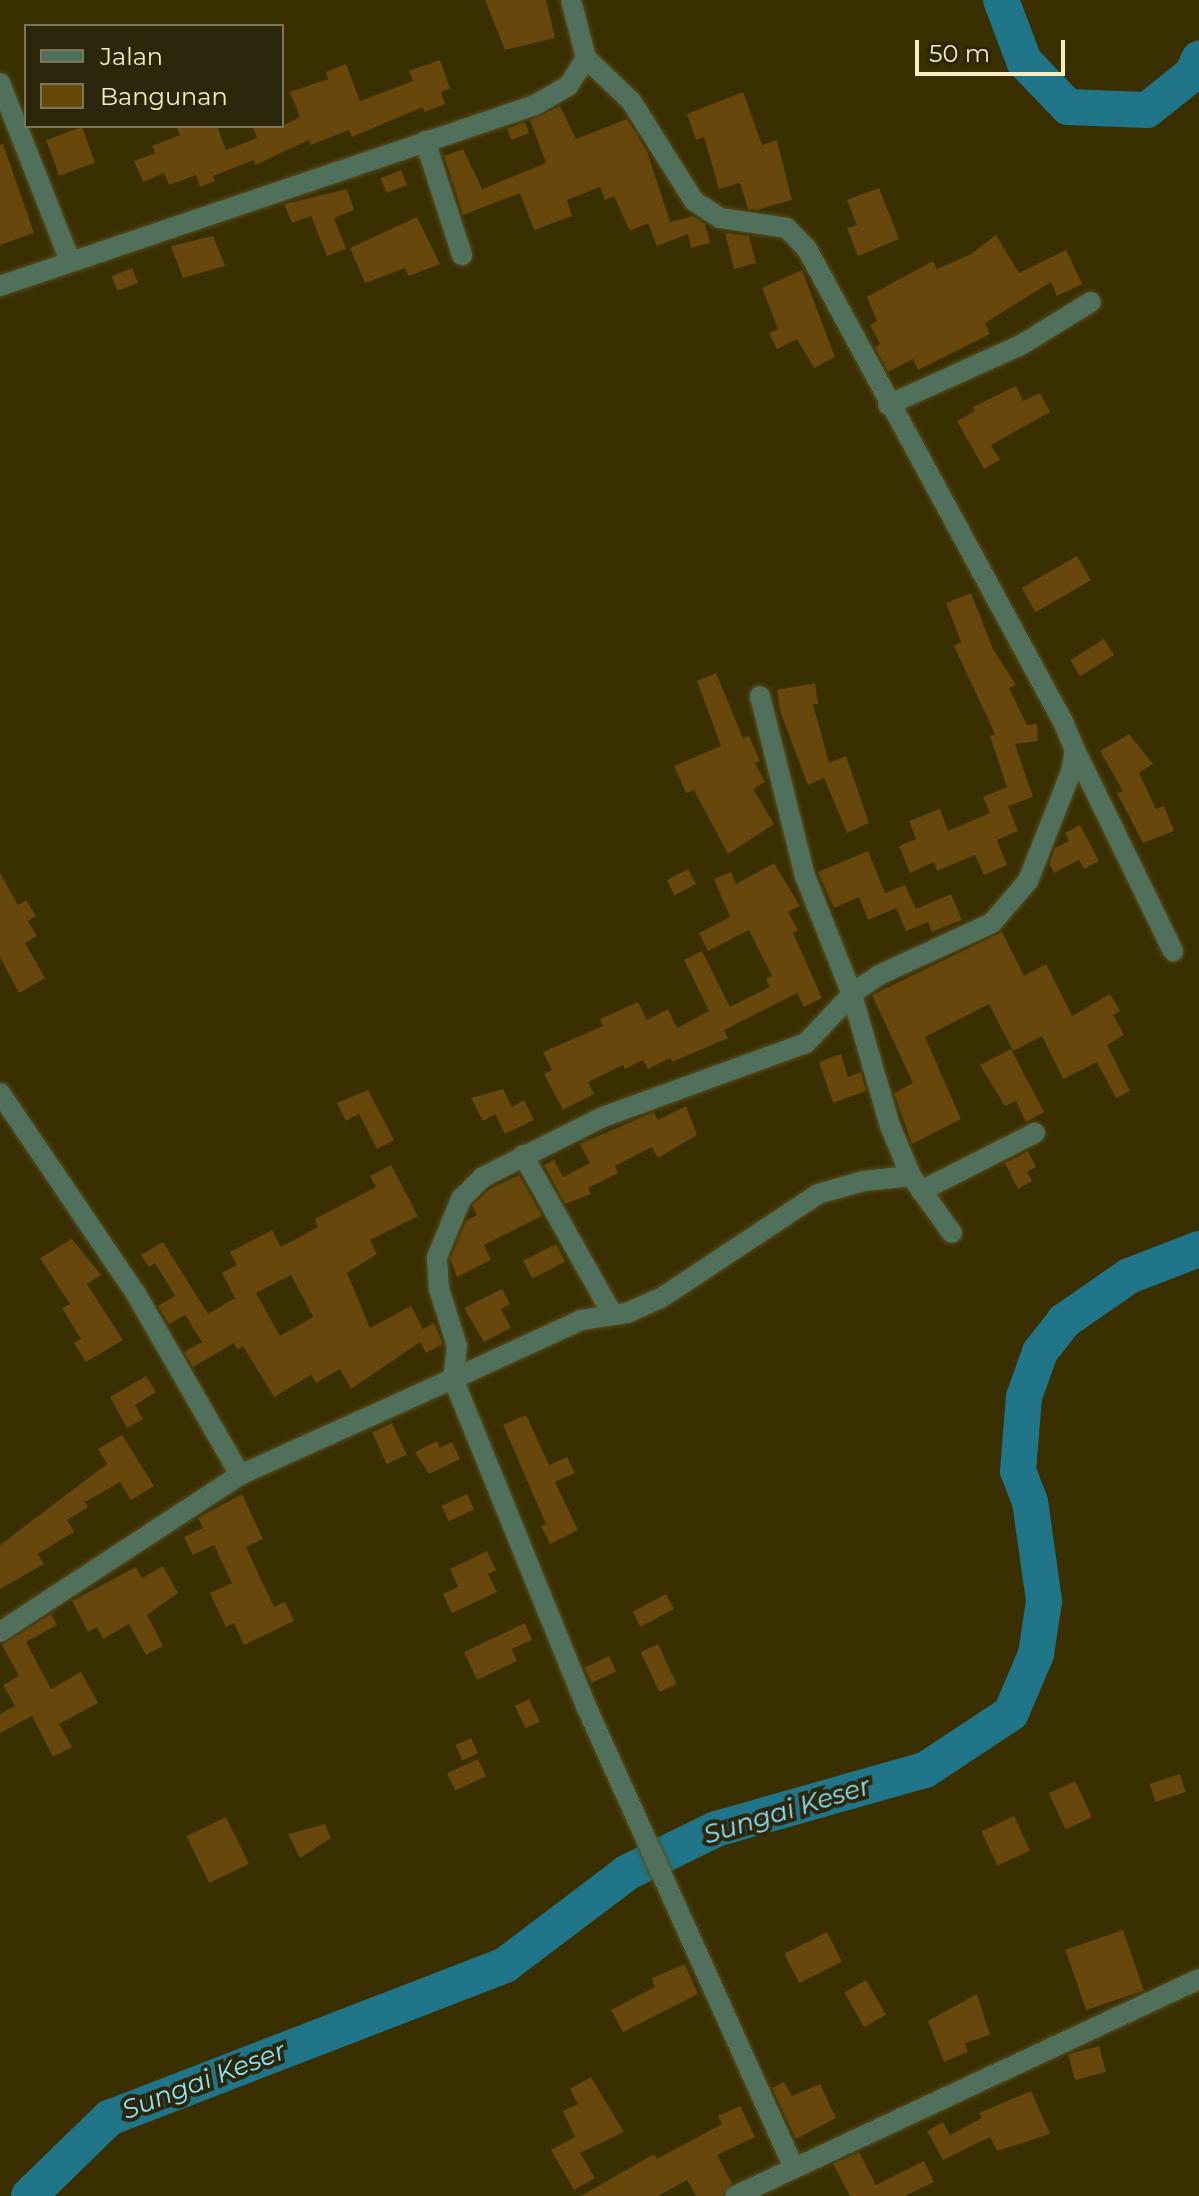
<!DOCTYPE html>
<html>
<head>
<meta charset="utf-8">
<style>
  body { margin:0 }
  #map { position:relative; width:1199px; height:2196px; overflow:hidden; background:#392f00; font-family:Montserrat,sans-serif }
  div>[style] { position:absolute }
  .river>* { height:36px; margin:-18px; padding:0 18px; transform-origin:18px; border-radius:18px; background:#207588 }
  .building>* { inset:0; background:#67470c; transform-origin:0 0 }
  .roads { filter:drop-shadow(0 0 2px #574d1f) drop-shadow(0 0 2px #574d1f) }
  .minor>* { height:20px; margin:-10px; padding:0 10px; transform-origin:10px; border-radius:10px; background:#51705c }
  span { translate:-50% -50%; white-space:nowrap; text-align:center; line-height:1.15; -webkit-text-stroke:8px #2c260c; paint-order:stroke }
  .water-label { font-size:26px; color:#8ce3fa; font-style:italic }
  .legend { position:absolute; left:24px; top:24px; width:260px; height:104px; box-sizing:border-box; background:#2c260c; border:2px solid #7c7556; margin:0; padding:10px 14px; list-style:none; font-size:24px; color:#f5ecc4 }
  .legend li { display:flex; align-items:center; gap:16px; height:40px }
  .legend b { width:40px; border:2px solid #7c7556 }
  .scale { position:absolute; left:915px; top:40px; width:150px; height:36px; box-sizing:border-box; border:4px solid #f5ecc4; border-top:0; padding-left:10px; font-size:24px; line-height:28px; white-space:nowrap; color:#f5ecc4; -webkit-text-stroke:6px #2c260c; paint-order:stroke }
</style>
</head>
<body>
<div id="map">
  <div class="river">
    <i style="left:1001px;top:0;width:65px;rotate:69.3deg"></i>
    <i style="left:1024px;top:61px;width:64px;rotate:46.3deg"></i>
    <i style="left:1068px;top:107px;width:79px;rotate:2.2deg"></i>
    <i style="left:1147px;top:110px;width:58px;rotate:-38.7deg"></i>
    <i style="left:1192px;top:74px;width:17px;rotate:-65deg"></i>
    <i style="left:29px;top:2196px;width:112px;rotate:-44.3deg"></i>
    <i style="left:109px;top:2118px;width:425px;rotate:-21.1deg"></i>
    <i style="left:505px;top:1965px;width:154px;rotate:-37.1deg"></i>
    <i style="left:628px;top:1872px;width:98px;rotate:-26deg"></i>
    <i style="left:716px;top:1829px;width:217px;rotate:-15.8deg"></i>
    <i style="left:925px;top:1770px;width:103px;rotate:-33.5deg"></i>
    <i style="left:1011px;top:1713px;width:64px;rotate:-67deg"></i>
    <i style="left:1036px;top:1654px;width:54px;rotate:-81.4deg"></i>
    <i style="left:1044px;top:1601px;width:100px;rotate:-98deg"></i>
    <i style="left:1030px;top:1502px;width:33px;rotate:-111deg"></i>
    <i style="left:1018px;top:1471px;width:74px;rotate:-85.4deg"></i>
    <i style="left:1024px;top:1397px;width:48px;rotate:-70.4deg"></i>
    <i style="left:1040px;top:1352px;width:39px;rotate:-52deg"></i>
    <i style="left:1064px;top:1321px;width:79px;rotate:-34.7deg"></i>
    <i style="left:1129px;top:1276px;width:75px;rotate:-21.1deg"></i>
  </div>
  <div class="building">
    <i style="clip-path:polygon(485px 0,546px 0,555px 38px,505px 50px)"></i>
    <i style="clip-path:polygon(440px 60px,450px 88px,441px 92px,445px 104px,424px 112px,423px 107px,352px 137px,349px 130px,311px 145px,309px 140px,255px 165px,254px 160px,213px 176px,215px 181px,200px 187px,196px 175px,169px 185px,164px 173px,143px 182px,134px 161px,155px 153px,152px 146px,180px 135px,176px 126px,217px 126px,226px 150px,257px 138px,253px 126px,282px 126px,300px 117px,290px 92px,328px 79px,326px 72px,346px 64px,360px 101px,413px 81px,409px 71px)"></i>
    <i style="clip-path:polygon(743px 92px,762px 145px,777px 140px,792px 200px,757px 210px,748px 209px,740px 183px,719px 189px,704px 137px,696px 140px,687px 114px)"></i>
    <i style="clip-path:polygon(560px 106px,576px 139px,627px 119px,647px 151px,670px 222px,693px 216px,705px 224px,710px 243px,691px 248px,688px 234px,657px 246px,648px 223px,630px 231px,614px 196px,605px 200px,600px 187px,567px 200px,572px 216px,534px 230px,520px 193px,463px 215px,444px 156px,463px 149px,482px 189px,546px 163px,530px 120px)"></i>
    <i style="left:525px;top:122px;width:12px;height:19px;rotate:70deg"></i>
    <i style="left:82px;top:127px;width:38px;height:38px;rotate:70deg"></i>
    <i style="clip-path:polygon(3px 144px,34px 233px,0 245px,0 145px)"></i>
    <i style="left:401px;top:170px;width:16px;height:22px;rotate:68deg"></i>
    <i style="clip-path:polygon(879px 188px,899px 239px,858px 256px,847px 228px,857px 225px,847px 200px)"></i>
    <i style="clip-path:polygon(347px 189px,354px 210px,334px 218px,346px 249px,327px 256px,311px 216px,292px 223px,284px 204px)"></i>
    <i style="clip-path:polygon(417px 217px,440px 264px,409px 276px,405px 268px,365px 283px,350px 248px)"></i>
    <i style="clip-path:polygon(725px 233px,749px 236px,756px 263px,734px 269px)"></i>
    <i style="clip-path:polygon(996px 235px,1019px 273px,1066px 250px,1082px 284px,1057px 296px,1051px 282px,985px 323px,990px 334px,918px 370px,913px 359px,888px 372px,875px 347px,880px 344px,870px 325px,877px 321px,867px 297px,933px 261px,937px 269px,971px 254px)"></i>
    <i style="clip-path:polygon(213px 236px,225px 266px,183px 278px,171px 246px)"></i>
    <i style="left:132px;top:268px;width:16px;height:22px;rotate:68deg"></i>
    <i style="clip-path:polygon(802px 270px,835px 357px,814px 368px,797px 339px,777px 349px,769px 333px,778px 329px,762px 288px)"></i>
    <i style="clip-path:polygon(1016px 386px,1023px 401px,1040px 393px,1050px 412px,991px 445px,1000px 460px,984px 469px,957px 421px,975px 411px,973px 407px)"></i>
    <i style="left:1077px;top:556px;width:28px;height:64px;rotate:60deg"></i>
    <i style="clip-path:polygon(971px 593px,993px 649px,1016px 685px,1009px 688px,1027px 725px,1037px 724px,1038px 741px,1015px 744px,1033px 797px,1008px 806px,1018px 831px,997px 840px,1007px 865px,984px 875px,975px 855px,937px 871px,934px 862px,910px 873px,899px 846px,916px 839px,909px 821px,940px 809px,948px 831px,990px 813px,983px 797px,1007px 787px,990px 736px,995px 734px,954px 646px,961px 642px,946px 603px)"></i>
    <i style="left:1104px;top:639px;width:19px;height:40px;rotate:58deg"></i>
    <i style="clip-path:polygon(716px 673px,743px 738px,749px 736px,760px 761px,755px 763px,765px 782px,753px 789px,774px 824px,728px 854px,694px 790px,686px 793px,674px 766px,721px 746px,697px 681px)"></i>
    <i style="clip-path:polygon(815px 683px,818px 704px,813px 704px,829px 763px,846px 756px,869px 823px,847px 833px,824px 778px,808px 785px,780px 711px,777px 690px)"></i>
    <i style="clip-path:polygon(1129px 734px,1153px 764px,1139px 773px,1156px 809px,1164px 806px,1174px 831px,1143px 843px,1117px 793px,1123px 791px,1100px 751px)"></i>
    <i style="clip-path:polygon(1080px 825px,1099px 861px,1084px 869px,1079px 860px,1054px 873px,1049px 864px,1055px 848px,1069px 841px,1065px 833px)"></i>
    <i style="clip-path:polygon(868px 851px,885px 893px,905px 885px,916px 909px,951px 894px,962px 920px,932px 932px,928px 922px,906px 931px,896px 908px,868px 920px,859px 897px,834px 908px,818px 872px)"></i>
    <i style="clip-path:polygon(774px 863px,800px 906px,788px 912px,798px 930px,793px 933px,822px 998px,804px 1007px,797px 993px,724px 1030px,728px 1038px,672px 1062px,670px 1058px,648px 1069px,643px 1060px,625px 1069px,623px 1065px,588px 1082px,594px 1094px,563px 1110px,544px 1074px,552px 1070px,543px 1052px,603px 1026px,600px 1019px,638px 1002px,647px 1020px,668px 1009px,677px 1028px,709px 1011px,684px 960px,702px 951px,730px 1007px,770px 987px,766px 979px,772px 976px,749px 930px,708px 951px,699px 933px,730px 917px,714px 879px,731px 872px,736px 884px)"></i>
    <i style="left:688px;top:869px;width:17px;height:24px;rotate:62deg"></i>
    <i style="clip-path:polygon(0 873px,18px 905px,26px 900px,36px 916px,28px 921px,37px 936px,25px 943px,45px 978px,19px 993px,0 957px)"></i>
    <i style="clip-path:polygon(1002px 932px,1024px 976px,1046px 964px,1072px 1016px,1110px 994px,1120px 1011px,1113px 1015px,1124px 1035px,1107px 1045px,1130px 1091px,1116px 1098px,1097px 1062px,1063px 1079px,1042px 1036px,1013px 1051px,989px 1004px,925px 1037px,961px 1119px,912px 1144px,894px 1093px,913px 1083px,872px 995px)"></i>
    <i style="clip-path:polygon(1011px 1049px,1044px 1112px,1026px 1122px,1016px 1101px,1005px 1106px,980px 1065px)"></i>
    <i style="clip-path:polygon(841px 1054px,848px 1077px,861px 1072px,866px 1091px,833px 1103px,819px 1062px)"></i>
    <i style="clip-path:polygon(503px 1089px,512px 1107px,524px 1100px,534px 1120px,505px 1134px,495px 1114px,483px 1121px,471px 1098px)"></i>
    <i style="clip-path:polygon(368px 1090px,394px 1140px,377px 1149px,359px 1114px,346px 1121px,337px 1103px)"></i>
    <i style="clip-path:polygon(686px 1106px,697px 1135px,658px 1158px,652px 1147px,615px 1166px,618px 1173px,588px 1188px,591px 1194px,565px 1204px,544px 1165px,554px 1160px,563px 1177px,590px 1163px,580px 1144px,654px 1112px,658px 1120px)"></i>
    <i style="clip-path:polygon(1028px 1151px,1036px 1167px,1027px 1172px,1032px 1181px,1018px 1189px,1005px 1163px)"></i>
    <i style="clip-path:polygon(evenodd,391px 1165px,418px 1216px,370px 1240px,377px 1254px,347px 1273px,370px 1328px,411px 1306px,423px 1329px,434px 1323px,443px 1344px,426px 1353px,420px 1342px,351px 1389px,340px 1369px,316px 1383px,311px 1375px,274px 1397px,243px 1346px,237px 1350px,234px 1343px,193px 1367px,184px 1352px,202px 1342px,185px 1315px,169px 1324px,158px 1306px,175px 1296px,155px 1263px,149px 1267px,141px 1255px,163px 1242px,208px 1314px,235px 1298px,222px 1273px,237px 1265px,230px 1252px,272px 1230px,281px 1247px,318px 1227px,315px 1219px,376px 1187px,370px 1176px,391px 1165px,291px 1275px,313px 1317px,280px 1336px,256px 1293px,291px 1275px)"></i>
    <i style="clip-path:polygon(519px 1175px,542px 1216px,484px 1245px,491px 1260px,457px 1277px,450px 1259px,466px 1221px,477px 1215px,472px 1206px,488px 1190px)"></i>
    <i style="clip-path:polygon(72px 1239px,101px 1275px,87px 1284px,123px 1340px,86px 1362px,74px 1343px,81px 1339px,62px 1308px,70px 1304px,40px 1258px)"></i>
    <i style="left:556px;top:1244px;width:20px;height:37px;rotate:63deg"></i>
    <i style="clip-path:polygon(502px 1289px,510px 1304px,501px 1309px,511px 1328px,484px 1342px,464px 1308px)"></i>
    <i style="clip-path:polygon(146px 1376px,156px 1392px,135px 1405px,143px 1419px,127px 1428px,110px 1397px)"></i>
    <i style="clip-path:polygon(526px 1415px,549px 1465px,567px 1457px,575px 1473px,555px 1482px,578px 1530px,550px 1544px,541px 1526px,546px 1524px,503px 1425px)"></i>
    <i style="left:392px;top:1423px;width:35px;height:22px;rotate:65deg"></i>
    <i style="clip-path:polygon(122px 1435px,154px 1486px,131px 1500px,120px 1482px,85px 1502px,88px 1507px,67px 1520px,74px 1532px,38px 1554px,44px 1564px,0 1589px,0 1545px,107px 1464px,98px 1449px)"></i>
    <i style="clip-path:polygon(437px 1441px,440px 1448px,452px 1442px,460px 1459px,429px 1474px,415px 1452px)"></i>
    <i style="clip-path:polygon(242px 1494px,263px 1539px,246px 1547px,274px 1607px,285px 1602px,294px 1621px,244px 1645px,234px 1623px,226px 1627px,210px 1593px,232px 1583px,214px 1545px,193px 1555px,184px 1537px,203px 1528px,198px 1518px)"></i>
    <i style="left:467px;top:1494px;width:17px;height:28px;rotate:65deg"></i>
    <i style="clip-path:polygon(487px 1551px,496px 1570px,488px 1574px,497px 1592px,452px 1613px,443px 1594px,458px 1587px,450px 1569px)"></i>
    <i style="clip-path:polygon(163px 1566px,178px 1593px,147px 1615px,163px 1646px,146px 1655px,129px 1624px,103px 1639px,97px 1627px,88px 1632px,72px 1601px,136px 1567px,142px 1578px)"></i>
    <i style="left:666px;top:1594px;width:17px;height:38px;rotate:62deg"></i>
    <i style="clip-path:polygon(51px 1614px,57px 1625px,26px 1642px,51px 1689px,81px 1672px,98px 1703px,59px 1724px,72px 1747px,53px 1757px,32px 1716px,0 1733px,0 1714px,15px 1706px,3px 1685px,19px 1676px,2px 1645px)"></i>
    <i style="clip-path:polygon(525px 1623px,532px 1640px,512px 1649px,517px 1661px,477px 1680px,464px 1652px)"></i>
    <i style="left:658px;top:1644px;width:44px;height:19px;rotate:65deg"></i>
    <i style="left:609px;top:1656px;width:17px;height:27px;rotate:65deg"></i>
    <i style="left:529px;top:1699px;width:25px;height:16px;rotate:64deg"></i>
    <i style="left:471px;top:1738px;width:17px;height:17px;rotate:66deg"></i>
    <i style="left:478px;top:1759px;width:19px;height:34px;rotate:65deg"></i>
    <i style="left:1180px;top:1774px;width:19px;height:32px;rotate:72deg"></i>
    <i style="left:1075px;top:1781px;width:40px;height:29px;rotate:65deg"></i>
    <i style="left:1014px;top:1816px;width:38px;height:36px;rotate:65deg"></i>
    <i style="left:226px;top:1817px;width:52px;height:44px;rotate:64deg"></i>
    <i style="clip-path:polygon(325px 1824px,331px 1838px,300px 1858px,288px 1834px)"></i>
    <i style="left:1123px;top:1930px;width:64px;height:61px;rotate:71deg"></i>
    <i style="left:827px;top:1932px;width:33px;height:48px;rotate:63deg"></i>
    <i style="clip-path:polygon(685px 1964px,698px 1994px,623px 2032px,611px 2010px,655px 1987px,652px 1978px)"></i>
    <i style="left:866px;top:1980px;width:40px;height:25px;rotate:60deg"></i>
    <i style="clip-path:polygon(977px 1994px,990px 2035px,965px 2043px,968px 2052px,944px 2062px,928px 2021px)"></i>
    <i style="left:1099px;top:2046px;width:27px;height:32px;rotate:75deg"></i>
    <i style="clip-path:polygon(591px 2077px,624px 2132px,580px 2153px,595px 2178px,574px 2190px,551px 2150px,575px 2137px,563px 2111px,578px 2104px,570px 2089px)"></i>
    <i style="clip-path:polygon(784px 2082px,792px 2096px,820px 2084px,836px 2118px,796px 2139px,772px 2088px)"></i>
    <i style="clip-path:polygon(1031px 2091px,1050px 2134px,997px 2151px,990px 2137px,943px 2160px,927px 2131px,943px 2122px,950px 2135px,982px 2118px,979px 2113px)"></i>
    <i style="clip-path:polygon(740px 2106px,755px 2137px,717px 2155px,732px 2183px,722px 2196px,696px 2196px,687px 2180px,658px 2196px,581px 2196px,654px 2154px,657px 2159px,722px 2124px,718px 2116px)"></i>
    <i style="clip-path:polygon(859px 2152px,876px 2185px,924px 2161px,934px 2182px,905px 2196px,850px 2196px,833px 2164px)"></i>
  </div>
  <div class="roads">
    <div class="minor">
      <i style="left:0;top:83px;width:191px;rotate:68.5deg"></i>
      <i style="left:425px;top:141px;width:120px;rotate:72deg"></i>
      <i style="left:0;top:286px;width:565px;rotate:-18.69deg"></i>
      <i style="left:535px;top:105px;width:39px;rotate:-30deg"></i>
      <i style="left:569px;top:85px;width:32px;rotate:-58deg"></i>
      <i style="left:586px;top:58px;width:60px;rotate:-104.5deg"></i>
      <i style="left:888px;top:405px;width:146px;rotate:-24.3deg"></i>
      <i style="left:1021px;top:345px;width:82px;rotate:-31.6deg"></i>
      <i style="left:760px;top:696px;width:186px;rotate:76deg"></i>
      <i style="left:805px;top:876px;width:128px;rotate:68.4deg"></i>
      <i style="left:852px;top:995px;width:136px;rotate:73.8deg"></i>
      <i style="left:890px;top:1126px;width:54px;rotate:67.2deg"></i>
      <i style="left:911px;top:1176px;width:70px;rotate:54.3deg"></i>
      <i style="left:1075px;top:750px;width:224px;rotate:64deg"></i>
      <i style="left:0;top:1093px;width:243px;rotate:55.9deg"></i>
      <i style="left:136px;top:1294px;width:209px;rotate:60.1deg"></i>
      <i style="left:523px;top:1155px;width:180px;rotate:60.7deg"></i>
      <i style="left:921px;top:1191px;width:128px;rotate:-27deg"></i>
      <i style="left:0;top:1632px;width:287px;rotate:-33.2deg"></i>
      <i style="left:240px;top:1475px;width:234px;rotate:-24.3deg"></i>
      <i style="left:453px;top:1379px;width:33px;rotate:-83deg"></i>
      <i style="left:457px;top:1346px;width:60px;rotate:-107.5deg"></i>
      <i style="left:439px;top:1289px;width:32px;rotate:-94deg"></i>
      <i style="left:437px;top:1257px;width:63px;rotate:-67.5deg"></i>
      <i style="left:461px;top:1199px;width:31px;rotate:-45deg"></i>
      <i style="left:483px;top:1177px;width:134px;rotate:-26.6deg"></i>
      <i style="left:603px;top:1117px;width:216px;rotate:-20deg"></i>
      <i style="left:806px;top:1043px;width:70px;rotate:-46.7deg"></i>
      <i style="left:854px;top:992px;width:30px;rotate:-34deg"></i>
      <i style="left:879px;top:975px;width:124px;rotate:-24.7deg"></i>
      <i style="left:992px;top:923px;width:55px;rotate:-49.4deg"></i>
      <i style="left:1028px;top:881px;width:117px;rotate:-68.5deg"></i>
      <i style="left:1071px;top:772px;width:22px;rotate:-80deg"></i>
      <i style="left:1075px;top:750px;width:33px;rotate:-113deg"></i>
      <i style="left:1062px;top:720px;width:536px;rotate:-118.43deg"></i>
      <i style="left:807px;top:249px;width:29px;rotate:-134deg"></i>
      <i style="left:787px;top:228px;width:68px;rotate:-171.5deg"></i>
      <i style="left:720px;top:218px;width:31px;rotate:-147deg"></i>
      <i style="left:694px;top:201px;width:118px;rotate:-122.2deg"></i>
      <i style="left:631px;top:101px;width:62px;rotate:-136.3deg"></i>
      <i style="left:794px;top:2168px;width:507px;rotate:-114.24deg"></i>
      <i style="left:586px;top:1706px;width:353px;rotate:-112.1deg"></i>
      <i style="left:453px;top:1379px;width:141px;rotate:-24.7deg"></i>
      <i style="left:581px;top:1320px;width:47px;rotate:-8.7deg"></i>
      <i style="left:627px;top:1313px;width:37px;rotate:-24deg"></i>
      <i style="left:661px;top:1298px;width:188px;rotate:-33.5deg"></i>
      <i style="left:818px;top:1194px;width:48px;rotate:-15.8deg"></i>
      <i style="left:864px;top:1181px;width:47px;rotate:-6.1deg"></i>
      <i style="left:735px;top:2196px;width:512px;rotate:-25.06deg"></i>
    </div>
  </div>
  <div class="water-label">
    <span style="left:787px;top:1811px;rotate:-17deg">Sungai Keser</span>
    <span style="left:204px;top:2081px;rotate:-21deg">Sungai Keser</span>
  </div>
  <ul class="legend">
  <li><b style="height:10px;background:#51705c"></b>Jalan</li>
  <li><b style="height:22px;background:#67470c"></b>Bangunan</li>
  </ul>
  <div class="scale">50 m</div>
</div>
</body>
</html>
